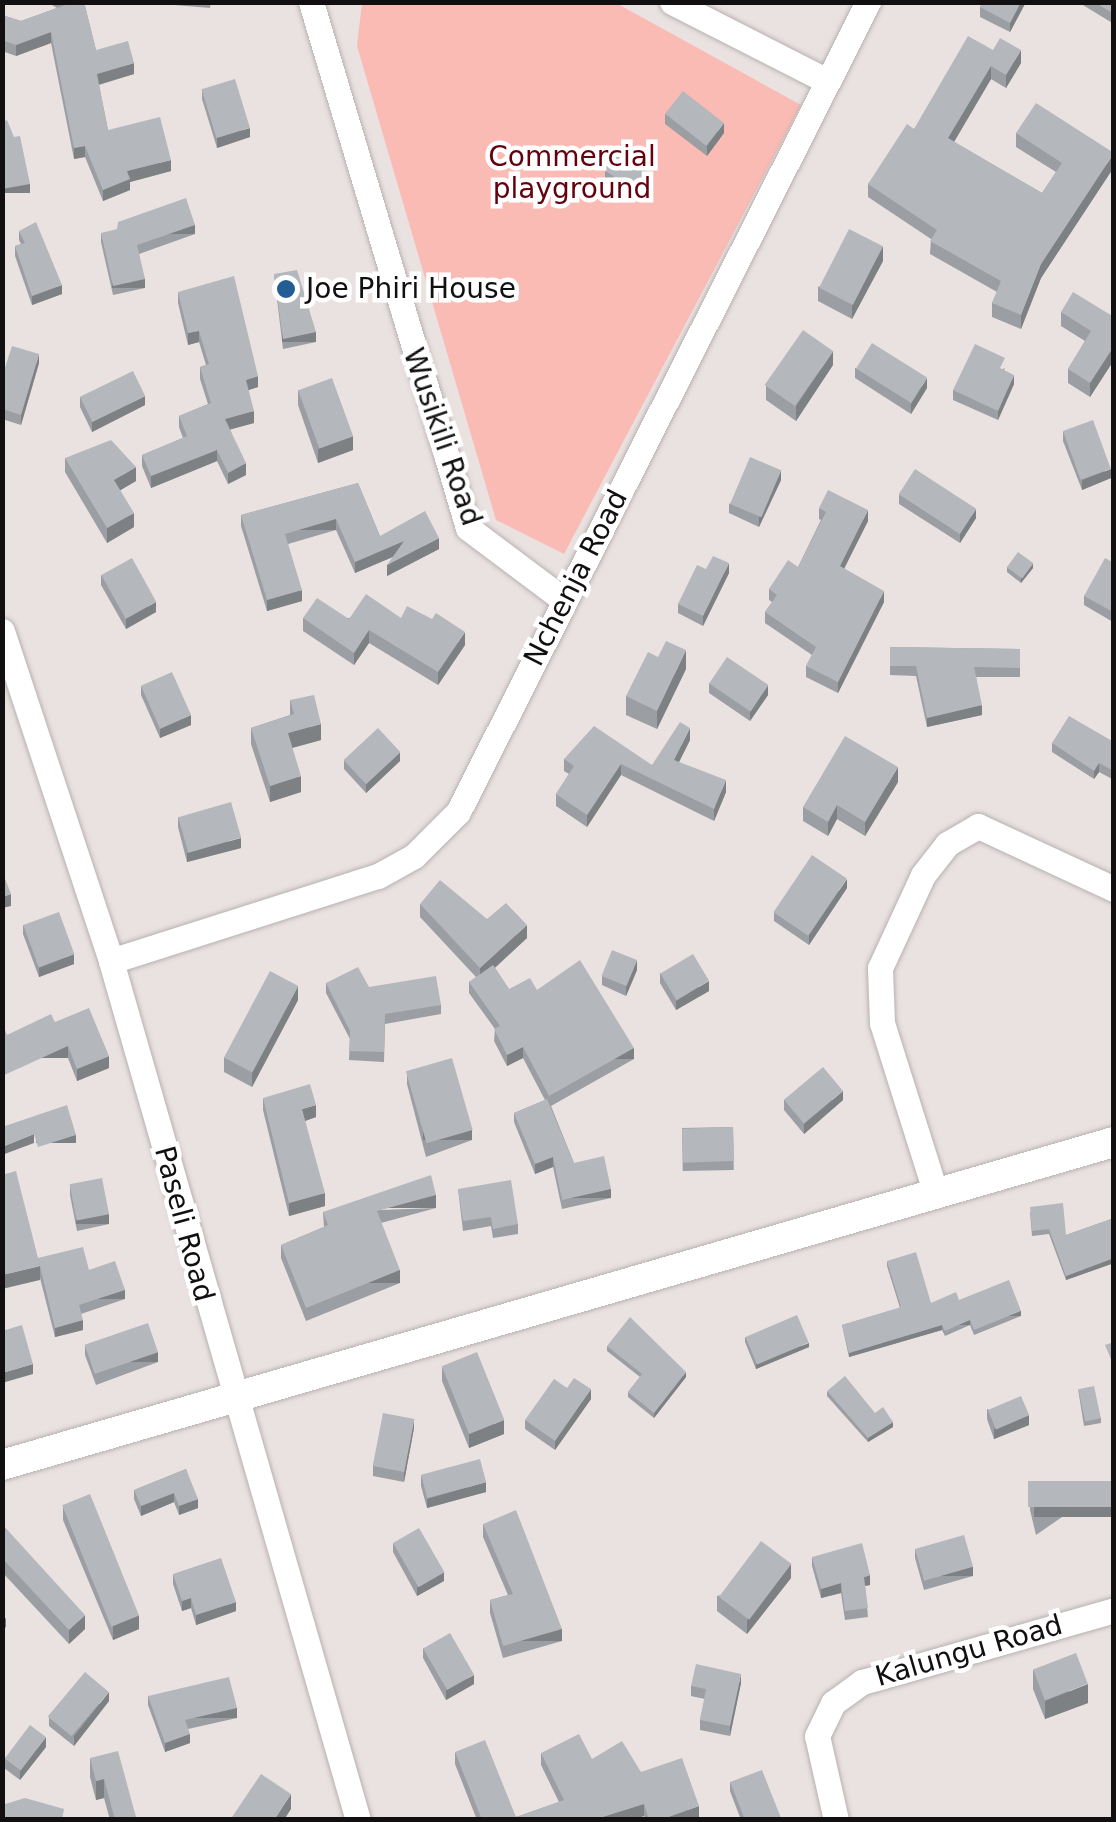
<!DOCTYPE html>
<html>
<head>
<meta charset="utf-8">
<style>
  body { margin:0 }
  #map { position:relative; width:1116px; height:1822px; overflow:hidden; background:#e9e2e1; font-family:"DejaVu Sans",sans-serif }
  div>[style] { position:absolute }
  .green>* { inset:0; background:#fbbbb5 }
  .roads { filter:drop-shadow(0 0 2px #b8b1b0) drop-shadow(0 0 2px #b8b1b0) }
  .minor>* { height:25px; margin:-12.5px; padding:0 12.5px; transform-origin:12.5px; border-radius:12.5px; background:#fff }
  .tertiary>* { height:30px; margin:-15px; padding:0 15px; transform-origin:15px; border-radius:15px; background:#fff }
  .wall>* { inset:0; background:#9b9ea2; transform-origin:0 0 }
  .shaded-wall>* { inset:0; background:#7e8184; transform-origin:0 0 }
  .building>* { inset:0; background:#b4b8bc; transform-origin:0 0 }
  .dots>* { width:28px; height:28px; translate:-50% -50%; box-sizing:border-box; border:5px solid #fff; border-radius:50% }
  span { translate:-50% -50%; white-space:nowrap; text-align:center; line-height:1.15; -webkit-text-stroke:9px #fff; paint-order:stroke }
  .park-label { font-size:28px; color:#64010c }
  .poi-label { font-size:28px; color:#110f0f }
  .left { translate:0 -50%; text-align:left }
  .street-label { font-size:28px; color:#110f0f }
  .frame { position:absolute; inset:0; border:5px solid #110f0f; pointer-events:none }
</style>
</head>
<body>
<div id="map">
  <div class="green">
    <i style="clip-path:polygon(362px 3px,616px 3px,801px 105px,564px 554px,496px 520px,357px 46px)"></i>
  </div>
  <div class="roads">
    <div class="minor">
      <i style="left:311px;top:2px;width:549px;rotate:73.38deg"></i>
      <i style="left:468px;top:528px;width:120px;rotate:36.9deg"></i>
      <i style="left:672px;top:2px;width:174px;rotate:27deg"></i>
      <i style="left:2px;top:631px;width:348px;rotate:71.7deg"></i>
      <i style="left:111px;top:961px;width:894px;rotate:73.96deg"></i>
      <i style="left:111px;top:961px;width:280px;rotate:-17.7deg"></i>
      <i style="left:378px;top:876px;width:41px;rotate:-29.1deg"></i>
      <i style="left:414px;top:856px;width:62px;rotate:-45deg"></i>
      <i style="left:458px;top:812px;width:908px;rotate:-63.15deg"></i>
      <i style="left:935px;top:1191px;width:176px;rotate:-107.5deg"></i>
      <i style="left:882px;top:1023px;width:55px;rotate:-92.1deg"></i>
      <i style="left:880px;top:968px;width:102px;rotate:-65.2deg"></i>
      <i style="left:923px;top:875px;width:39px;rotate:-52deg"></i>
      <i style="left:947px;top:844px;width:36px;rotate:-30deg"></i>
      <i style="left:978px;top:826px;width:150px;rotate:24.9deg"></i>
      <i style="left:836px;top:1820px;width:86px;rotate:-102.7deg"></i>
      <i style="left:817px;top:1736px;width:37px;rotate:-64deg"></i>
      <i style="left:833px;top:1703px;width:36px;rotate:-36deg"></i>
      <i style="left:862px;top:1682px;width:262px;rotate:-15.9deg"></i>
    </div>
    <div class="tertiary">
      <i style="left:2px;top:1465px;width:1158px;rotate:-16.2deg"></i>
    </div>
  </div>
  <div class="wall">
    <i style="clip-path:polygon(47px 2px,84px 2px,96px 50px,134px 74px,99px 85px,108px 130px,171px 171px,130px 182px,130px 190px,103px 201px,85px 157px,74px 159px,51px 43px,16px 56px,2px 51px,2px 15px,21px 21px,57px 8px)"></i>
    <i style="clip-path:polygon(174px 2px,211px 2px,210px 8px,174px 5px)"></i>
    <i style="clip-path:polygon(983px 2px,1026px 2px,1010px 32px,980px 17px,980px 7px)"></i>
    <i style="clip-path:polygon(1078px 2px,1114px 2px,1114px 24px)"></i>
    <i style="clip-path:polygon(993px 50px,1021px 63px,1006px 88px,991px 79px,954px 142px,1042px 193px,1056px 172px,1016px 147px,1016px 133px,1114px 167px,1041px 278px,1021px 329px,992px 317px,992px 303px,997px 292px,930px 254px,931px 239px,868px 197px,868px 184px,914px 129px)"></i>
    <i style="clip-path:polygon(202px 90px,250px 137px,217px 148px,202px 99px)"></i>
    <i style="clip-path:polygon(665px 114px,724px 133px,707px 156px,665px 124px)"></i>
    <i style="clip-path:polygon(605px 171px,647px 180px,634px 200px,605px 180px)"></i>
    <i style="clip-path:polygon(19px 231px,62px 294px,32px 305px,15px 256px,15px 246px,21px 244px,19px 240px)"></i>
    <i style="clip-path:polygon(101px 233px,195px 234px,139px 254px,145px 288px,113px 295px,101px 242px)"></i>
    <i style="clip-path:polygon(883px 261px,852px 319px,818px 301px,818px 287px)"></i>
    <i style="clip-path:polygon(274px 274px,316px 342px,283px 349px)"></i>
    <i style="clip-path:polygon(178px 292px,258px 387px,248px 390px,254px 423px,230px 429px,246px 475px,228px 484px,217px 461px,151px 488px,142px 466px,142px 455px,183px 438px,179px 427px,179px 416px,208px 404px,200px 379px,200px 367px,206px 365px,199px 342px,188px 345px,178px 303px)"></i>
    <i style="clip-path:polygon(1061px 312px,1114px 317px,1114px 360px,1090px 397px,1068px 383px,1068px 369px,1085px 341px,1061px 326px)"></i>
    <i style="clip-path:polygon(39px 363px,21px 425px,2px 419px,2px 377px)"></i>
    <i style="clip-path:polygon(833px 365px,796px 421px,766px 400px,766px 386px)"></i>
    <i style="clip-path:polygon(855px 368px,927px 388px,911px 414px,855px 378px)"></i>
    <i style="clip-path:polygon(1005px 368px,1004px 370px,1014px 384px,998px 420px,953px 400px,953px 390px)"></i>
    <i style="clip-path:polygon(298px 390px,353px 450px,318px 463px,298px 405px)"></i>
    <i style="clip-path:polygon(80px 397px,145px 405px,92px 432px,80px 407px)"></i>
    <i style="clip-path:polygon(1063px 431px,1111px 478px,1082px 490px,1063px 441px)"></i>
    <i style="clip-path:polygon(65px 458px,136px 481px,120px 490px,134px 527px,107px 543px,65px 472px)"></i>
    <i style="clip-path:polygon(781px 480px,759px 527px,729px 513px,729px 504px)"></i>
    <i style="clip-path:polygon(358px 483px,380px 536px,439px 549px,387px 576px,393px 557px,355px 573px,336px 530px,288px 544px,302px 601px,267px 611px,241px 526px,241px 515px)"></i>
    <i style="clip-path:polygon(899px 494px,976px 518px,960px 543px,899px 504px)"></i>
    <i style="clip-path:polygon(819px 508px,868px 521px,844px 568px,884px 602px,838px 693px,806px 677px,806px 666px,812px 655px,765px 623px,765px 612px,772px 602px,769px 600px,769px 589px,798px 567px,821px 520px,819px 519px)"></i>
    <i style="clip-path:polygon(1114px 563px,1114px 620px,1113px 622px,1084px 605px,1084px 596px)"></i>
    <i style="clip-path:polygon(1007px 567px,1033px 568px,1021px 583px,1007px 572px)"></i>
    <i style="clip-path:polygon(706px 569px,729px 573px,703px 626px,678px 613px,678px 604px)"></i>
    <i style="clip-path:polygon(101px 575px,156px 612px,126px 629px,101px 585px)"></i>
    <i style="clip-path:polygon(303px 618px,401px 618px,465px 645px,438px 685px,369px 643px,354px 665px,303px 631px)"></i>
    <i style="clip-path:polygon(890px 647px,1020px 649px,1020px 677px,976px 677px,982px 715px,927px 727px,916px 676px,890px 675px)"></i>
    <i style="clip-path:polygon(686px 669px,657px 729px,626px 715px,626px 696px)"></i>
    <i style="clip-path:polygon(709px 683px,768px 695px,750px 721px,709px 693px)"></i>
    <i style="clip-path:polygon(141px 686px,191px 725px,160px 738px,141px 695px)"></i>
    <i style="clip-path:polygon(290px 700px,321px 740px,292px 748px,301px 792px,270px 802px,251px 744px,251px 728px,290px 715px)"></i>
    <i style="clip-path:polygon(690px 740px,679px 762px,726px 792px,714px 821px,621px 775px,587px 827px,556px 806px,556px 794px,569px 774px,564px 771px,564px 759px,652px 765px)"></i>
    <i style="clip-path:polygon(1114px 742px,1114px 780px,1099px 772px,1094px 779px,1052px 752px,1052px 743px)"></i>
    <i style="clip-path:polygon(344px 760px,400px 761px,366px 793px,344px 769px)"></i>
    <i style="clip-path:polygon(898px 782px,865px 836px,837px 819px,828px 836px,803px 821px,803px 807px)"></i>
    <i style="clip-path:polygon(178px 817px,241px 848px,187px 862px,178px 827px)"></i>
    <i style="clip-path:polygon(847px 888px,809px 945px,774px 921px,774px 912px)"></i>
    <i style="clip-path:polygon(420px 904px,487px 919px,527px 938px,495px 968px,509px 989px,537px 990px,634px 1059px,551px 1106px,574px 1163px,611px 1198px,562px 1209px,553px 1167px,535px 1174px,514px 1122px,514px 1113px,545px 1100px,523px 1058px,507px 1066px,494px 1041px,495px 1029px,469px 993px,469px 982px,476px 977px,420px 917px)"></i>
    <i style="clip-path:polygon(23px 925px,74px 964px,39px 977px,23px 934px)"></i>
    <i style="clip-path:polygon(637px 970px,626px 996px,602px 985px,602px 976px)"></i>
    <i style="clip-path:polygon(660px 973px,709px 991px,676px 1010px,660px 983px)"></i>
    <i style="clip-path:polygon(326px 983px,369px 987px,441px 1005px,441px 1014px,385px 1024px,384px 1062px,349px 1060px,350px 1039px,326px 993px)"></i>
    <i style="clip-path:polygon(298px 1000px,252px 1087px,224px 1072px,224px 1058px)"></i>
    <i style="clip-path:polygon(55px 1022px,109px 1068px,77px 1081px,68px 1058px,7px 1035px)"></i>
    <i style="clip-path:polygon(407px 1074px,472px 1140px,426px 1157px,407px 1084px)"></i>
    <i style="clip-path:polygon(263px 1098px,316px 1117px,305px 1121px,325px 1206px,289px 1216px,263px 1110px)"></i>
    <i style="clip-path:polygon(784px 1100px,843px 1100px,804px 1134px,784px 1110px)"></i>
    <i style="left:733px;top:1127px;width:43px;height:51px;rotate:89deg"></i>
    <i style="clip-path:polygon(70px 1185px,109px 1224px,77px 1231px,70px 1195px)"></i>
    <i style="clip-path:polygon(458px 1189px,518px 1224px,518px 1234px,493px 1238px,491px 1226px,463px 1231px)"></i>
    <i style="clip-path:polygon(436px 1208px,381px 1223px,400px 1283px,306px 1321px,281px 1258px,281px 1245px,324px 1227px,323px 1212px)"></i>
    <i style="clip-path:polygon(1030px 1212px,1066px 1235px,1114px 1218px,1114px 1263px,1066px 1280px,1049px 1234px,1032px 1236px)"></i>
    <i style="clip-path:polygon(38px 1258px,89px 1270px,125px 1299px,81px 1314px,83px 1330px,55px 1337px,40px 1278px,40px 1280px)"></i>
    <i style="clip-path:polygon(887px 1261px,931px 1303px,959px 1300px,1021px 1316px,974px 1335px,970px 1325px,945px 1336px,942px 1330px,849px 1357px,842px 1325px,900px 1308px,887px 1266px)"></i>
    <i style="clip-path:polygon(745px 1337px,809px 1347px,756px 1369px,745px 1342px)"></i>
    <i style="clip-path:polygon(85px 1346px,158px 1362px,96px 1385px,85px 1355px)"></i>
    <i style="clip-path:polygon(607px 1346px,686px 1377px,654px 1418px,628px 1397px,628px 1392px,640px 1377px,607px 1351px)"></i>
    <i style="clip-path:polygon(442px 1367px,504px 1434px,469px 1448px,442px 1381px)"></i>
    <i style="clip-path:polygon(1078px 1389px,1101px 1418px,1101px 1423px,1084px 1426px)"></i>
    <i style="clip-path:polygon(827px 1391px,875px 1413px,893px 1427px,868px 1442px,827px 1396px)"></i>
    <i style="clip-path:polygon(591px 1399px,555px 1450px,525px 1429px,525px 1420px)"></i>
    <i style="clip-path:polygon(987px 1409px,1029px 1425px,994px 1439px,987px 1419px)"></i>
    <i style="clip-path:polygon(414px 1428px,404px 1482px,373px 1476px,373px 1466px)"></i>
    <i style="clip-path:polygon(186px 1469px,198px 1508px,179px 1515px,174px 1502px,141px 1516px,134px 1499px,134px 1490px)"></i>
    <i style="clip-path:polygon(421px 1476px,486px 1492px,427px 1508px,421px 1486px)"></i>
    <i style="clip-path:polygon(1114px 1481px,1036px 1535px,1030px 1510px,1030px 1500px)"></i>
    <i style="clip-path:polygon(63px 1506px,139px 1629px,113px 1640px,63px 1520px)"></i>
    <i style="clip-path:polygon(2px 1524px,85px 1629px,69px 1644px,2px 1572px)"></i>
    <i style="clip-path:polygon(483px 1524px,562px 1641px,503px 1658px,490px 1613px,490px 1600px,508px 1595px,483px 1537px)"></i>
    <i style="clip-path:polygon(393px 1543px,444px 1581px,417px 1596px,393px 1552px)"></i>
    <i style="clip-path:polygon(915px 1549px,973px 1576px,924px 1590px,915px 1558px)"></i>
    <i style="clip-path:polygon(812px 1557px,870px 1585px,865px 1586px,868px 1617px,845px 1620px,841px 1593px,821px 1598px,812px 1566px)"></i>
    <i style="clip-path:polygon(173px 1574px,236px 1611px,196px 1625px,191px 1608px,182px 1611px,173px 1584px)"></i>
    <i style="clip-path:polygon(791px 1578px,747px 1634px,717px 1611px,717px 1596px)"></i>
    <i style="clip-path:polygon(423px 1648px,474px 1684px,446px 1700px,423px 1658px)"></i>
    <i style="clip-path:polygon(1033px 1670px,1088px 1703px,1045px 1719px,1033px 1689px)"></i>
    <i style="clip-path:polygon(741px 1683px,730px 1736px,700px 1730px,700px 1720px,705px 1699px,691px 1696px,691px 1686px)"></i>
    <i style="clip-path:polygon(148px 1696px,237px 1718px,188px 1729px,190px 1743px,165px 1752px,148px 1705px)"></i>
    <i style="clip-path:polygon(109px 1701px,74px 1746px,49px 1726px,49px 1717px)"></i>
    <i style="clip-path:polygon(46px 1747px,20px 1780px,4px 1768px,4px 1758px)"></i>
    <i style="clip-path:polygon(455px 1752px,516px 1817px,559px 1802px,541px 1765px,541px 1753px,592px 1759px,641px 1772px,699px 1818px,694px 1820px,645px 1820px,644px 1816px,632px 1820px,477px 1820px,455px 1764px)"></i>
    <i style="clip-path:polygon(90px 1758px,136px 1820px,110px 1820px,104px 1798px,96px 1800px,90px 1777px)"></i>
    <i style="clip-path:polygon(730px 1782px,781px 1820px,741px 1820px,730px 1791px)"></i>
  </div>
  <div class="shaded-wall">
    <i style="clip-path:polygon(1021px 2px,1026px 2px,1010px 32px,1010px 23px)"></i>
    <i style="clip-path:polygon(51px 32px,51px 43px,16px 56px,16px 45px)"></i>
    <i style="clip-path:polygon(1021px 50px,1021px 63px,1006px 88px,1006px 75px)"></i>
    <i style="clip-path:polygon(134px 63px,134px 74px,97px 85px,97px 74px)"></i>
    <i style="clip-path:polygon(991px 66px,991px 79px,948px 152px,948px 138px)"></i>
    <i style="clip-path:polygon(724px 123px,724px 133px,707px 156px,707px 146px)"></i>
    <i style="clip-path:polygon(250px 128px,250px 137px,217px 148px,217px 138px)"></i>
    <i style="clip-path:polygon(85px 146px,85px 157px,74px 159px,74px 148px)"></i>
    <i style="clip-path:polygon(1114px 153px,1114px 167px,1041px 278px,1021px 329px,1021px 315px,1041px 264px)"></i>
    <i style="clip-path:polygon(171px 160px,171px 171px,130px 182px,130px 190px,103px 201px,103px 190px,127px 171px)"></i>
    <i style="clip-path:polygon(647px 171px,647px 180px,634px 200px,634px 190px)"></i>
    <i style="left:30px;top:184px;width:9px;height:28px;rotate:90deg"></i>
    <i style="left:195px;top:225px;width:9px;height:61px;rotate:90deg"></i>
    <i style="clip-path:polygon(883px 246px,883px 261px,852px 319px,852px 304px)"></i>
    <i style="left:145px;top:279px;width:9px;height:33px;rotate:90deg"></i>
    <i style="clip-path:polygon(62px 285px,62px 294px,32px 305px,32px 296px)"></i>
    <i style="clip-path:polygon(199px 331px,199px 342px,188px 345px,188px 333px)"></i>
    <i style="left:316px;top:332px;width:10px;height:34px;rotate:90deg"></i>
    <i style="clip-path:polygon(1114px 346px,1114px 360px,1090px 397px,1090px 383px)"></i>
    <i style="clip-path:polygon(833px 351px,833px 365px,796px 421px,796px 406px)"></i>
    <i style="clip-path:polygon(39px 354px,39px 363px,21px 425px,21px 415px)"></i>
    <i style="clip-path:polygon(1014px 375px,1014px 384px,998px 420px,998px 411px)"></i>
    <i style="clip-path:polygon(258px 376px,258px 387px,246px 391px,246px 380px)"></i>
    <i style="clip-path:polygon(927px 378px,927px 388px,911px 414px,911px 404px)"></i>
    <i style="clip-path:polygon(145px 396px,145px 405px,92px 432px,92px 422px)"></i>
    <i style="clip-path:polygon(254px 411px,254px 423px,225px 431px,225px 419px)"></i>
    <i style="clip-path:polygon(353px 436px,353px 450px,318px 463px,318px 449px)"></i>
    <i style="clip-path:polygon(217px 450px,217px 461px,151px 488px,151px 476px)"></i>
    <i style="clip-path:polygon(246px 463px,246px 475px,228px 484px,228px 473px)"></i>
    <i style="clip-path:polygon(136px 467px,136px 481px,114px 494px,114px 480px)"></i>
    <i style="clip-path:polygon(1111px 469px,1111px 478px,1082px 490px,1082px 480px)"></i>
    <i style="clip-path:polygon(781px 470px,781px 480px,759px 527px,759px 518px)"></i>
    <i style="clip-path:polygon(976px 509px,976px 518px,960px 543px,960px 534px)"></i>
    <i style="clip-path:polygon(868px 510px,868px 521px,840px 577px,840px 566px)"></i>
    <i style="clip-path:polygon(134px 513px,134px 527px,107px 543px,107px 528px)"></i>
    <i style="left:336px;top:519px;width:11px;height:53px;rotate:90deg"></i>
    <i style="clip-path:polygon(439px 538px,439px 549px,387px 576px,387px 565px)"></i>
    <i style="clip-path:polygon(404px 541px,404px 552px,355px 573px,355px 562px)"></i>
    <i style="clip-path:polygon(729px 563px,729px 573px,703px 626px,703px 616px)"></i>
    <i style="clip-path:polygon(1033px 563px,1033px 568px,1021px 583px,1021px 578px)"></i>
    <i style="clip-path:polygon(302px 590px,302px 601px,267px 611px,267px 600px)"></i>
    <i style="clip-path:polygon(884px 591px,884px 602px,838px 693px,838px 682px)"></i>
    <i style="clip-path:polygon(156px 602px,156px 612px,126px 629px,126px 619px)"></i>
    <i style="clip-path:polygon(369px 630px,369px 643px,354px 665px,354px 653px)"></i>
    <i style="clip-path:polygon(465px 632px,465px 645px,438px 685px,438px 672px)"></i>
    <i style="clip-path:polygon(686px 650px,686px 669px,657px 729px,657px 711px)"></i>
    <i style="clip-path:polygon(768px 685px,768px 695px,750px 721px,750px 712px)"></i>
    <i style="clip-path:polygon(982px 705px,982px 715px,927px 727px,927px 718px)"></i>
    <i style="clip-path:polygon(191px 715px,191px 725px,160px 738px,160px 729px)"></i>
    <i style="clip-path:polygon(321px 724px,321px 740px,288px 749px,288px 733px)"></i>
    <i style="clip-path:polygon(690px 728px,690px 740px,674px 772px,674px 760px)"></i>
    <i style="clip-path:polygon(400px 752px,400px 761px,366px 793px,366px 783px)"></i>
    <i style="clip-path:polygon(1099px 763px,1099px 772px,1094px 779px,1094px 771px)"></i>
    <i style="clip-path:polygon(621px 764px,621px 775px,587px 827px,587px 815px)"></i>
    <i style="clip-path:polygon(898px 767px,898px 782px,865px 836px,865px 822px)"></i>
    <i style="clip-path:polygon(301px 776px,301px 792px,270px 802px,270px 786px)"></i>
    <i style="clip-path:polygon(726px 780px,726px 792px,714px 821px,714px 809px)"></i>
    <i style="clip-path:polygon(837px 805px,837px 819px,828px 836px,828px 822px)"></i>
    <i style="clip-path:polygon(241px 838px,241px 848px,187px 862px,187px 853px)"></i>
    <i style="clip-path:polygon(847px 879px,847px 888px,809px 945px,809px 935px)"></i>
    <i style="clip-path:polygon(11px 894px,11px 906px,2px 908px,2px 897px)"></i>
    <i style="clip-path:polygon(527px 925px,527px 938px,480px 981px,480px 968px)"></i>
    <i style="clip-path:polygon(74px 954px,74px 964px,39px 977px,39px 968px)"></i>
    <i style="clip-path:polygon(637px 960px,637px 970px,626px 996px,626px 986px)"></i>
    <i style="clip-path:polygon(709px 981px,709px 991px,676px 1010px,676px 1001px)"></i>
    <i style="clip-path:polygon(298px 986px,298px 1000px,252px 1087px,252px 1073px)"></i>
    <i style="left:68px;top:1046px;width:12px;height:72px;rotate:90deg"></i>
    <i style="clip-path:polygon(523px 1047px,523px 1058px,507px 1066px,507px 1055px)"></i>
    <i style="left:634px;top:1048px;width:11px;height:98px;rotate:90deg"></i>
    <i style="clip-path:polygon(109px 1056px,109px 1068px,77px 1081px,77px 1069px)"></i>
    <i style="clip-path:polygon(843px 1091px,843px 1100px,804px 1134px,804px 1124px)"></i>
    <i style="clip-path:polygon(316px 1105px,316px 1117px,302px 1122px,302px 1109px)"></i>
    <i style="left:472px;top:1130px;width:10px;height:49px;rotate:90deg"></i>
    <i style="clip-path:polygon(34px 1134px,34px 1143px,2px 1155px,2px 1147px)"></i>
    <i style="left:76px;top:1135px;width:8px;height:40px;rotate:90deg"></i>
    <i style="clip-path:polygon(553px 1157px,553px 1167px,535px 1174px,535px 1164px)"></i>
    <i style="left:611px;top:1189px;width:9px;height:50px;rotate:90deg"></i>
    <i style="clip-path:polygon(325px 1193px,325px 1206px,289px 1216px,289px 1203px)"></i>
    <i style="left:436px;top:1195px;width:13px;height:61px;rotate:90deg"></i>
    <i style="left:109px;top:1214px;width:10px;height:33px;rotate:90deg"></i>
    <i style="clip-path:polygon(1114px 1258px,1114px 1263px,1066px 1280px,1066px 1276px)"></i>
    <i style="clip-path:polygon(40px 1266px,40px 1280px,2px 1289px,2px 1275px)"></i>
    <i style="left:400px;top:1270px;width:13px;height:101px;rotate:90deg"></i>
    <i style="left:125px;top:1290px;width:9px;height:48px;rotate:90deg"></i>
    <i style="left:1021px;top:1311px;width:5px;height:51px;rotate:90deg"></i>
    <i style="clip-path:polygon(83px 1320px,83px 1330px,55px 1337px,55px 1328px)"></i>
    <i style="left:970px;top:1320px;width:5px;height:27px;rotate:90deg"></i>
    <i style="clip-path:polygon(942px 1325px,942px 1330px,849px 1357px,849px 1353px)"></i>
    <i style="clip-path:polygon(809px 1343px,809px 1347px,756px 1369px,756px 1364px)"></i>
    <i style="left:158px;top:1352px;width:10px;height:66px;rotate:90deg"></i>
    <i style="clip-path:polygon(33px 1364px,33px 1374px,2px 1383px,2px 1373px)"></i>
    <i style="clip-path:polygon(686px 1372px,686px 1377px,654px 1418px,654px 1413px)"></i>
    <i style="clip-path:polygon(591px 1389px,591px 1399px,555px 1450px,555px 1441px)"></i>
    <i style="clip-path:polygon(1029px 1415px,1029px 1425px,994px 1439px,994px 1429px)"></i>
    <i style="clip-path:polygon(414px 1419px,414px 1428px,404px 1482px,404px 1473px)"></i>
    <i style="clip-path:polygon(504px 1420px,504px 1434px,469px 1448px,469px 1434px)"></i>
    <i style="clip-path:polygon(893px 1422px,893px 1427px,868px 1442px,868px 1438px)"></i>
    <i style="clip-path:polygon(486px 1482px,486px 1492px,427px 1508px,427px 1499px)"></i>
    <i style="clip-path:polygon(174px 1493px,174px 1502px,141px 1516px,141px 1506px)"></i>
    <i style="clip-path:polygon(198px 1499px,198px 1508px,179px 1515px,179px 1506px)"></i>
    <i style="left:1114px;top:1507px;width:10px;height:80px;rotate:90deg"></i>
    <i style="clip-path:polygon(791px 1564px,791px 1578px,747px 1634px,747px 1620px)"></i>
    <i style="left:973px;top:1567px;width:9px;height:51px;rotate:90deg"></i>
    <i style="clip-path:polygon(444px 1572px,444px 1581px,417px 1596px,417px 1587px)"></i>
    <i style="clip-path:polygon(870px 1575px,870px 1585px,864px 1586px,864px 1577px)"></i>
    <i style="clip-path:polygon(841px 1583px,841px 1593px,821px 1598px,821px 1589px)"></i>
    <i style="clip-path:polygon(191px 1598px,191px 1608px,182px 1611px,182px 1601px)"></i>
    <i style="clip-path:polygon(236px 1602px,236px 1611px,196px 1625px,196px 1615px)"></i>
    <i style="clip-path:polygon(85px 1615px,85px 1629px,69px 1644px,69px 1630px)"></i>
    <i style="clip-path:polygon(139px 1615px,139px 1629px,113px 1640px,113px 1626px)"></i>
    <i style="clip-path:polygon(6px 1618px,6px 1627px,2px 1630px,2px 1620px)"></i>
    <i style="left:562px;top:1629px;width:12px;height:61px;rotate:90deg"></i>
    <i style="clip-path:polygon(741px 1674px,741px 1683px,730px 1736px,730px 1726px)"></i>
    <i style="clip-path:polygon(474px 1675px,474px 1684px,446px 1700px,446px 1690px)"></i>
    <i style="clip-path:polygon(1088px 1684px,1088px 1703px,1045px 1719px,1045px 1701px)"></i>
    <i style="clip-path:polygon(109px 1692px,109px 1701px,74px 1746px,74px 1736px)"></i>
    <i style="left:237px;top:1708px;width:10px;height:53px;rotate:90deg"></i>
    <i style="clip-path:polygon(190px 1734px,190px 1743px,165px 1752px,165px 1743px)"></i>
    <i style="clip-path:polygon(46px 1737px,46px 1747px,20px 1780px,20px 1771px)"></i>
    <i style="clip-path:polygon(104px 1779px,104px 1798px,96px 1800px,96px 1781px)"></i>
    <i style="clip-path:polygon(291px 1794px,291px 1809px,284px 1820px,274px 1820px)"></i>
    <i style="clip-path:polygon(644px 1804px,644px 1816px,632px 1820px,593px 1820px)"></i>
    <i style="clip-path:polygon(699px 1806px,699px 1818px,694px 1820px,660px 1820px)"></i>
  </div>
  <div class="building">
    <i style="clip-path:polygon(66px 2px,84px 2px,96px 50px,128px 41px,134px 63px,97px 74px,108px 130px,160px 117px,171px 160px,127px 171px,130px 179px,103px 190px,85px 146px,74px 148px,51px 32px,16px 45px,2px 40px,2px 15px,21px 21px,68px 4px)"></i>
    <i style="clip-path:polygon(983px 2px,1021px 2px,1010px 23px,980px 7px)"></i>
    <i style="clip-path:polygon(1094px 2px,1114px 2px,1114px 14px)"></i>
    <i style="clip-path:polygon(968px 36px,993px 50px,1000px 38px,1021px 50px,1006px 75px,991px 66px,948px 138px,1042px 193px,1062px 163px,1016px 133px,1036px 103px,1114px 153px,1041px 264px,1021px 315px,992px 303px,1001px 281px,930px 241px,937px 230px,868px 184px,907px 124px,914px 129px)"></i>
    <i style="left:235px;top:79px;width:51px;height:35px;rotate:73deg"></i>
    <i style="left:683px;top:91px;width:52px;height:29px;rotate:38deg"></i>
    <i style="clip-path:polygon(7px 120px,14px 137px,20px 136px,30px 184px,2px 189px,2px 122px)"></i>
    <i style="left:617px;top:151px;width:36px;height:23px;rotate:34deg"></i>
    <i style="clip-path:polygon(186px 198px,195px 225px,137px 245px,145px 279px,113px 286px,101px 233px,117px 229px,118px 222px)"></i>
    <i style="clip-path:polygon(36px 222px,62px 285px,32px 296px,15px 246px,25px 243px,19px 231px)"></i>
    <i style="left:849px;top:229px;width:38px;height:66px;rotate:27deg"></i>
    <i style="clip-path:polygon(297px 270px,316px 332px,283px 339px,274px 274px)"></i>
    <i style="clip-path:polygon(234px 276px,258px 376px,246px 380px,254px 411px,225px 419px,246px 463px,228px 473px,217px 450px,151px 476px,142px 455px,187px 436px,179px 416px,211px 403px,200px 367px,209px 364px,199px 331px,188px 333px,178px 292px)"></i>
    <i style="clip-path:polygon(1073px 292px,1114px 317px,1114px 346px,1090px 383px,1068px 369px,1091px 331px,1061px 312px)"></i>
    <i style="left:803px;top:330px;width:37px;height:67px;rotate:35deg"></i>
    <i style="left:872px;top:343px;width:65px;height:30px;rotate:32deg"></i>
    <i style="clip-path:polygon(975px 344px,1005px 358px,1000px 368px,1014px 375px,998px 411px,953px 390px)"></i>
    <i style="clip-path:polygon(12px 346px,39px 354px,21px 415px,2px 409px,2px 377px)"></i>
    <i style="left:133px;top:371px;width:28px;height:59px;rotate:64deg"></i>
    <i style="left:332px;top:378px;width:62px;height:36px;rotate:70deg"></i>
    <i style="left:1093px;top:420px;width:52px;height:32px;rotate:70deg"></i>
    <i style="clip-path:polygon(111px 440px,136px 467px,114px 480px,134px 513px,107px 528px,65px 458px)"></i>
    <i style="left:750px;top:457px;width:34px;height:51px;rotate:23deg"></i>
    <i style="left:915px;top:469px;width:73px;height:30px;rotate:33deg"></i>
    <i style="clip-path:polygon(358px 483px,380px 536px,425px 511px,439px 538px,387px 565px,404px 541px,355px 562px,336px 519px,285px 534px,302px 590px,267px 600px,241px 515px)"></i>
    <i style="clip-path:polygon(828px 490px,868px 510px,840px 566px,884px 591px,838px 682px,806px 666px,816px 647px,765px 612px,777px 595px,769px 589px,788px 560px,798px 567px,826px 512px,819px 508px)"></i>
    <i style="left:1018px;top:552px;width:19px;height:19px;rotate:36deg"></i>
    <i style="clip-path:polygon(713px 556px,729px 563px,703px 616px,678px 604px,697px 565px,706px 569px)"></i>
    <i style="left:132px;top:558px;width:50px;height:35px;rotate:61deg"></i>
    <i style="clip-path:polygon(1105px 558px,1114px 563px,1113px 612px,1084px 596px)"></i>
    <i style="clip-path:polygon(366px 594px,401px 618px,407px 606px,432px 619px,436px 613px,465px 632px,438px 672px,369px 630px,354px 653px,303px 618px,317px 598px,349px 619px)"></i>
    <i style="clip-path:polygon(666px 641px,686px 650px,657px 711px,626px 696px,648px 652px,658px 657px)"></i>
    <i style="clip-path:polygon(890px 647px,1020px 649px,1020px 668px,974px 667px,982px 705px,927px 718px,916px 666px,890px 666px)"></i>
    <i style="left:727px;top:657px;width:50px;height:32px;rotate:34deg"></i>
    <i style="left:172px;top:672px;width:47px;height:34px;rotate:66deg"></i>
    <i style="clip-path:polygon(314px 695px,321px 724px,288px 733px,301px 776px,270px 786px,251px 728px,294px 714px,290px 700px)"></i>
    <i style="clip-path:polygon(1069px 716px,1114px 742px,1114px 771px,1099px 763px,1094px 771px,1052px 743px)"></i>
    <i style="clip-path:polygon(680px 722px,690px 728px,674px 760px,726px 780px,714px 809px,621px 764px,587px 815px,556px 794px,574px 766px,564px 759px,594px 726px,652px 765px)"></i>
    <i style="left:378px;top:728px;width:33px;height:47px;rotate:47deg"></i>
    <i style="clip-path:polygon(845px 736px,898px 767px,865px 822px,837px 805px,828px 822px,803px 807px)"></i>
    <i style="left:231px;top:802px;width:37px;height:55px;rotate:74deg"></i>
    <i style="left:812px;top:855px;width:42px;height:69px;rotate:34deg"></i>
    <i style="clip-path:polygon(2px 871px,11px 894px,2px 897px)"></i>
    <i style="clip-path:polygon(440px 880px,487px 919px,506px 903px,527px 925px,480px 968px,420px 904px)"></i>
    <i style="left:59px;top:912px;width:45px;height:38px;rotate:70deg"></i>
    <i style="left:612px;top:950px;width:27px;height:28px;rotate:22deg"></i>
    <i style="left:693px;top:954px;width:31px;height:38px;rotate:59deg"></i>
    <i style="clip-path:polygon(580px 960px,634px 1048px,549px 1096px,523px 1047px,507px 1055px,494px 1029px,500px 1026px,469px 982px,493px 965px,509px 989px,530px 978px,537px 990px)"></i>
    <i style="clip-path:polygon(358px 967px,369px 987px,436px 976px,441px 1005px,385px 1014px,384px 1052px,349px 1051px,350px 1031px,326px 983px)"></i>
    <i style="left:270px;top:971px;width:32px;height:98px;rotate:28deg"></i>
    <i style="clip-path:polygon(89px 1008px,109px 1056px,77px 1069px,68px 1046px,2px 1076px,2px 1022px,7px 1035px,51px 1014px,55px 1022px)"></i>
    <i style="left:452px;top:1058px;width:75px;height:48px;rotate:74deg"></i>
    <i style="left:823px;top:1067px;width:31px;height:51px;rotate:50deg"></i>
    <i style="clip-path:polygon(310px 1084px,316px 1105px,302px 1109px,325px 1193px,289px 1203px,263px 1098px)"></i>
    <i style="clip-path:polygon(547px 1099px,574px 1163px,604px 1156px,611px 1189px,562px 1200px,553px 1157px,535px 1164px,514px 1113px)"></i>
    <i style="clip-path:polygon(67px 1105px,76px 1135px,38px 1147px,34px 1134px,2px 1147px,2px 1127px)"></i>
    <i style="left:733px;top:1127px;width:34px;height:51px;rotate:88deg"></i>
    <i style="clip-path:polygon(16px 1171px,40px 1266px,2px 1275px,2px 1175px)"></i>
    <i style="clip-path:polygon(431px 1175px,436px 1195px,377px 1211px,400px 1270px,306px 1308px,281px 1245px,328px 1225px,323px 1212px)"></i>
    <i style="left:102px;top:1178px;width:37px;height:33px;rotate:79deg"></i>
    <i style="clip-path:polygon(511px 1180px,518px 1224px,493px 1229px,491px 1217px,463px 1221px,458px 1189px)"></i>
    <i style="clip-path:polygon(1063px 1203px,1066px 1235px,1114px 1218px,1114px 1258px,1066px 1276px,1049px 1229px,1032px 1231px,1030px 1207px)"></i>
    <i style="clip-path:polygon(83px 1247px,89px 1270px,115px 1261px,125px 1290px,79px 1305px,83px 1320px,55px 1328px,38px 1258px)"></i>
    <i style="clip-path:polygon(916px 1252px,931px 1303px,956px 1292px,959px 1300px,1009px 1280px,1021px 1311px,974px 1330px,970px 1320px,945px 1331px,942px 1325px,849px 1353px,842px 1325px,901px 1307px,887px 1261px)"></i>
    <i style="left:797px;top:1315px;width:30px;height:56px;rotate:67deg"></i>
    <i style="clip-path:polygon(630px 1317px,686px 1372px,654px 1413px,628px 1392px,642px 1374px,607px 1346px)"></i>
    <i style="left:148px;top:1323px;width:31px;height:67px;rotate:71deg"></i>
    <i style="clip-path:polygon(22px 1325px,33px 1364px,2px 1373px,2px 1331px)"></i>
    <i style="clip-path:polygon(1114px 1342px,1114px 1364px,1113px 1364px,1105px 1345px)"></i>
    <i style="left:477px;top:1352px;width:73px;height:38px;rotate:68deg"></i>
    <i style="clip-path:polygon(845px 1376px,875px 1413px,883px 1407px,893px 1422px,868px 1438px,827px 1391px)"></i>
    <i style="clip-path:polygon(574px 1378px,591px 1389px,555px 1441px,525px 1420px,554px 1379px,567px 1388px)"></i>
    <i style="left:1094px;top:1386px;width:33px;height:16px;rotate:78deg"></i>
    <i style="left:1021px;top:1396px;width:21px;height:36px;rotate:67deg"></i>
    <i style="left:383px;top:1413px;width:32px;height:54px;rotate:11deg"></i>
    <i style="left:480px;top:1459px;width:24px;height:61px;rotate:75deg"></i>
    <i style="clip-path:polygon(186px 1469px,198px 1499px,179px 1506px,174px 1493px,141px 1506px,134px 1490px)"></i>
    <i style="left:1114px;top:1481px;width:26px;height:86px;rotate:90deg"></i>
    <i style="left:90px;top:1494px;width:131px;height:30px;rotate:68deg"></i>
    <i style="clip-path:polygon(516px 1510px,562px 1629px,503px 1646px,490px 1600px,513px 1594px,483px 1524px)"></i>
    <i style="clip-path:polygon(2px 1524px,85px 1615px,69px 1630px,2px 1558px)"></i>
    <i style="left:419px;top:1528px;width:51px;height:30px;rotate:60deg"></i>
    <i style="left:964px;top:1535px;width:33px;height:51px;rotate:74deg"></i>
    <i style="left:761px;top:1541px;width:38px;height:70px;rotate:37deg"></i>
    <i style="clip-path:polygon(862px 1543px,870px 1575px,864px 1577px,868px 1608px,845px 1611px,841px 1583px,821px 1589px,812px 1557px)"></i>
    <i style="clip-path:polygon(221px 1558px,236px 1602px,196px 1615px,191px 1598px,182px 1601px,173px 1574px)"></i>
    <i style="left:450px;top:1633px;width:48px;height:31px;rotate:60deg"></i>
    <i style="left:1076px;top:1653px;width:33px;height:46px;rotate:69deg"></i>
    <i style="clip-path:polygon(696px 1664px,741px 1674px,730px 1726px,700px 1720px,706px 1689px,691px 1686px)"></i>
    <i style="left:85px;top:1672px;width:31px;height:58px;rotate:40deg"></i>
    <i style="clip-path:polygon(229px 1677px,237px 1708px,185px 1720px,190px 1734px,165px 1743px,148px 1696px)"></i>
    <i style="left:30px;top:1725px;width:20px;height:42px;rotate:37deg"></i>
    <i style="clip-path:polygon(579px 1734px,592px 1759px,622px 1741px,641px 1772px,682px 1758px,699px 1806px,660px 1820px,649px 1820px,644px 1804px,593px 1820px,482px 1820px,455px 1752px,485px 1740px,516px 1817px,564px 1800px,541px 1753px)"></i>
    <i style="clip-path:polygon(118px 1751px,136px 1817px,125px 1820px,115px 1820px,104px 1779px,96px 1781px,90px 1758px)"></i>
    <i style="clip-path:polygon(762px 1770px,781px 1818px,776px 1820px,745px 1820px,730px 1782px)"></i>
    <i style="clip-path:polygon(261px 1774px,291px 1794px,274px 1820px,230px 1820px)"></i>
    <i style="clip-path:polygon(25px 1798px,64px 1809px,62px 1820px,2px 1820px,2px 1805px)"></i>
  </div>
  <div class="dots">
    <i style="left:286px;top:289px;background:#245d95"></i>
  </div>
  <div class="park-label">
    <span style="left:572px;top:173px">Commercial<br>playground</span>
  </div>
  <div class="poi-label">
    <span class="left" style="left:306px;top:289px">Joe Phiri House</span>
  </div>
  <div class="street-label">
    <span style="left:442px;top:437px;rotate:71deg">Wusikili Road</span>
    <span style="left:576px;top:578px;rotate:-63deg">Nchenja Road</span>
    <span style="left:184px;top:1224px;rotate:75deg">Paseli Road</span>
    <span style="left:969px;top:1651px;rotate:-16deg">Kalungu Road</span>
  </div>
  <div class="frame"></div>
</div>
</body>
</html>
